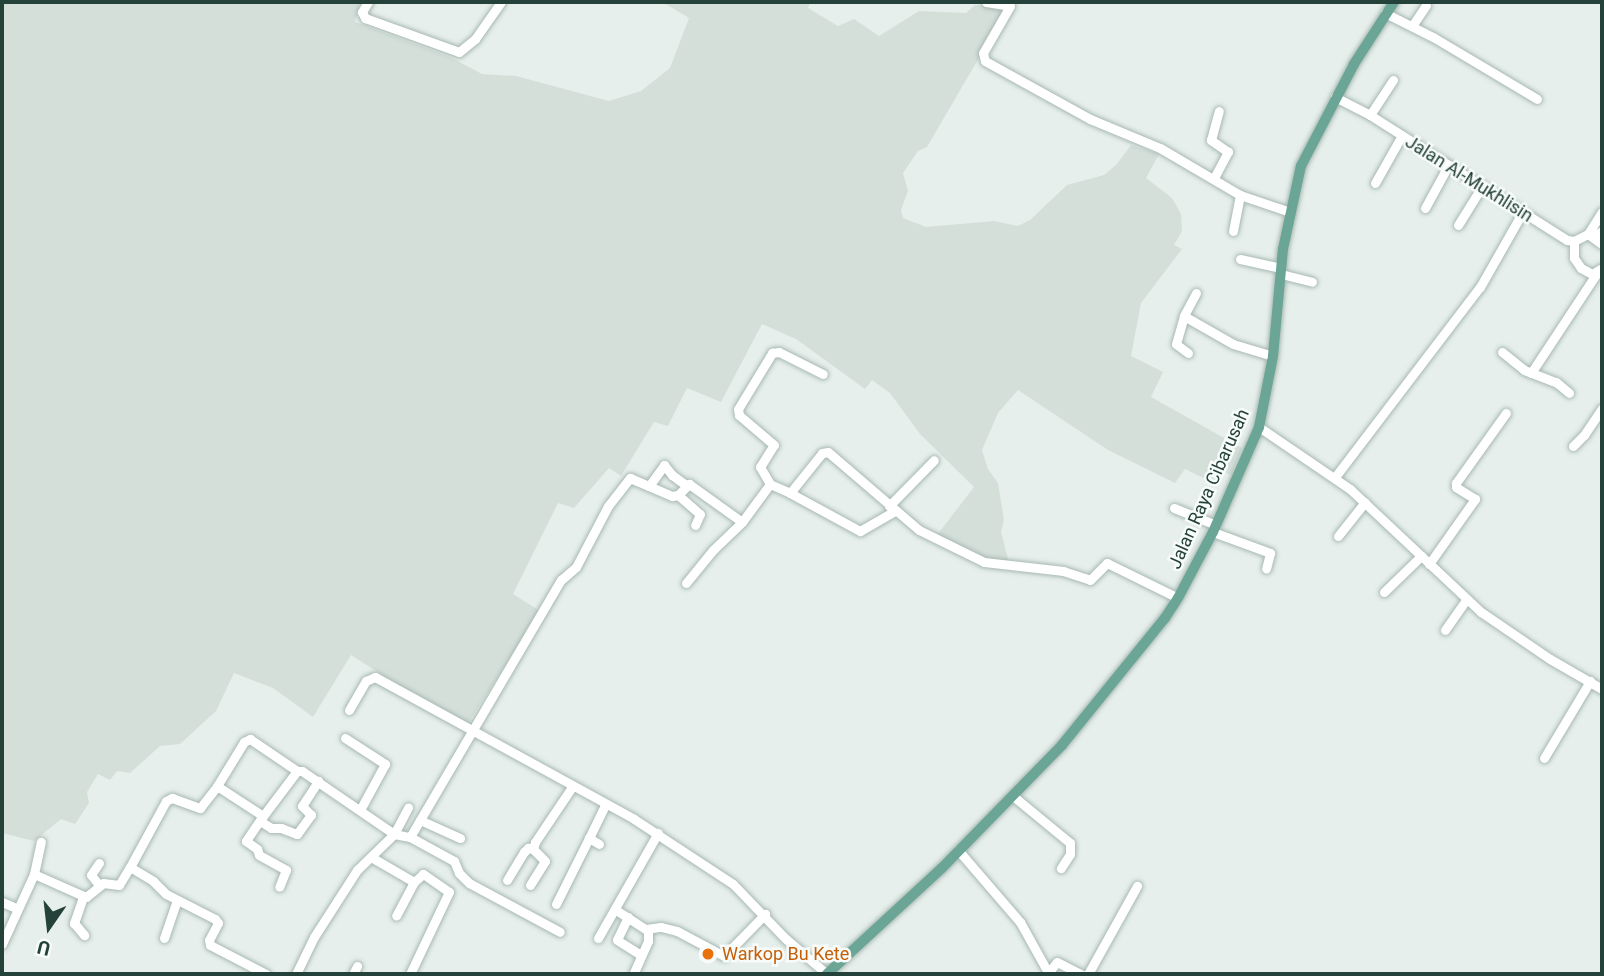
<!DOCTYPE html>
<html>
<head>
<meta charset="utf-8">
<style>
  body { margin:0 }
  #map { position:relative; width:1604px; height:976px; overflow:hidden; background:#e6efeb; font-family:Roboto,sans-serif }
  div>[style] { position:absolute }
  .built>* { inset:0; background:#d4dfda }
  .roads { filter:drop-shadow(0 0 2px #a8b8b2) drop-shadow(0 0 2px #a8b8b2) }
  .minor>* { height:9px; margin:-4.5px; padding:0 4.5px; transform-origin:4.5px; border-radius:4.5px; background:#fff }
  .major>* { height:10px; margin:-5px; padding:0 5px; transform-origin:5px; border-radius:5px; background:#6aa596 }
  .dots>* { width:19px; height:19px; translate:-50% -50%; box-sizing:border-box; border:4px solid #f7fbf9; border-radius:50% }
  span { translate:-50% -50%; white-space:nowrap; text-align:center; line-height:1.15; -webkit-text-stroke:5px #f7fbf9; paint-order:stroke }
  .street-label { font-size:18px; color:#24423a }
  .food-label { font-size:18px; color:#c56008 }
  .left { translate:0 -50%; text-align:left }
  .frame { position:absolute; inset:0; border:4px solid #24423a; pointer-events:none }
  .north { position:absolute; left:14px; top:892px; width:70px; height:70px; -webkit-text-stroke:5px #f7fbf9; paint-order:stroke; rotate:194deg; font-size:19px; font-weight:700; line-height:28px; text-align:center; color:#24423a }
  .north::after { content:''; display:block; margin:auto; width:24px; height:32px; background:#24423a; clip-path:polygon(50% 0,100% 100%,50% 72%,0 100%) }
</style>
</head>
<body>
<div id="map">
  <div class="built">
    <i style="clip-path:polygon(2px 2px,360px 2px,355px 22px,450px 57px,482px 74px,516px 76px,609px 101px,641px 91px,670px 68px,689px 18px,662px 2px,810px 2px,808px 8px,838px 26px,854px 19px,879px 36px,919px 11px,966px 13px,975px 5px,1008px 8px,927px 147px,918px 151px,903px 173px,908px 191px,901px 210px,903px 218px,926px 227px,994px 221px,1018px 226px,1030px 220px,1067px 185px,1104px 175px,1117px 164px,1131px 145px,1159px 154px,1146px 178px,1172px 198px,1181px 214px,1182px 231px,1174px 245px,1182px 249px,1141px 303px,1131px 356px,1163px 372px,1151px 397px,1242px 448px,1231px 475px,1221px 471px,1214px 483px,1185px 469px,1175px 483px,1108px 450px,1018px 390px,998px 413px,982px 450px,988px 469px,998px 483px,1004px 520px,1001px 532px,1009px 563px,981px 561px,934px 539px,974px 487px,920px 434px,890px 393px,872px 380px,865px 389px,796px 339px,762px 324px,721px 402px,687px 388px,668px 426px,654px 422px,621px 476px,609px 468px,574px 508px,558px 503px,513px 594px,540px 611px,463px 731px,402px 697px,403px 688px,351px 655px,313px 717px,273px 688px,234px 673px,216px 711px,180px 744px,160px 746px,130px 773px,117px 771px,110px 780px,98px 774px,87px 792px,89px 803px,75px 824px,61px 819px,34px 841px,2px 833px)"></i>
  </div>
  <div class="roads">
    <div class="minor">
      <i style="left:368px;top:2px;width:12px;rotate:121deg"></i>
      <i style="left:362px;top:12px;width:7px;rotate:63deg"></i>
      <i style="left:365px;top:18px;width:100px;rotate:19.9deg"></i>
      <i style="left:459px;top:52px;width:21px;rotate:-39deg"></i>
      <i style="left:475px;top:39px;width:45px;rotate:-54.9deg"></i>
      <i style="left:986px;top:2px;width:24px;rotate:9deg"></i>
      <i style="left:1010px;top:6px;width:54px;rotate:119.9deg"></i>
      <i style="left:983px;top:53px;width:8px;rotate:76deg"></i>
      <i style="left:985px;top:61px;width:120px;rotate:28.9deg"></i>
      <i style="left:1090px;top:119px;width:76px;rotate:22.5deg"></i>
      <i style="left:1160px;top:148px;width:93px;rotate:30.4deg"></i>
      <i style="left:1240px;top:195px;width:53px;rotate:18.8deg"></i>
      <i style="left:1385px;top:13px;width:54px;rotate:26.6deg"></i>
      <i style="left:1433px;top:37px;width:121px;rotate:30.8deg"></i>
      <i style="left:1412px;top:26px;width:25px;rotate:-56deg"></i>
      <i style="left:1335px;top:97px;width:39px;rotate:27deg"></i>
      <i style="left:1370px;top:115px;width:233px;rotate:32.4deg"></i>
      <i style="left:1567px;top:240px;width:7px;rotate:8deg"></i>
      <i style="left:1574px;top:241px;width:16px;rotate:-27deg"></i>
      <i style="left:1588px;top:234px;width:17px;rotate:36deg"></i>
      <i style="left:1370px;top:115px;width:42px;rotate:-56.7deg"></i>
      <i style="left:1214px;top:178px;width:30px;rotate:-62deg"></i>
      <i style="left:1228px;top:152px;width:21px;rotate:-145deg"></i>
      <i style="left:1211px;top:140px;width:30px;rotate:-75deg"></i>
      <i style="left:1375px;top:183px;width:53px;rotate:-60.5deg"></i>
      <i style="left:1425px;top:208px;width:48px;rotate:-61.3deg"></i>
      <i style="left:1458px;top:225px;width:44px;rotate:-58.1deg"></i>
      <i style="left:1233px;top:231px;width:37px;rotate:-79deg"></i>
      <i style="left:1588px;top:234px;width:26px;rotate:-58deg"></i>
      <i style="left:1593px;top:237px;width:11px;rotate:-34deg"></i>
      <i style="left:1574px;top:241px;width:17px;rotate:90deg"></i>
      <i style="left:1574px;top:258px;width:12px;rotate:55deg"></i>
      <i style="left:1581px;top:268px;width:13px;rotate:29deg"></i>
      <i style="left:1592px;top:274px;width:12px;rotate:-31deg"></i>
      <i style="left:1240px;top:259px;width:42px;rotate:12.4deg"></i>
      <i style="left:1281px;top:274px;width:32px;rotate:14deg"></i>
      <i style="left:1196px;top:293px;width:26px;rotate:118deg"></i>
      <i style="left:1184px;top:316px;width:56px;rotate:29.7deg"></i>
      <i style="left:1233px;top:344px;width:42px;rotate:16.7deg"></i>
      <i style="left:1184px;top:316px;width:29px;rotate:106deg"></i>
      <i style="left:1176px;top:344px;width:15px;rotate:37deg"></i>
      <i style="left:1502px;top:352px;width:28px;rotate:39deg"></i>
      <i style="left:1524px;top:370px;width:34px;rotate:21deg"></i>
      <i style="left:1556px;top:382px;width:17px;rotate:40deg"></i>
      <i style="left:1531px;top:373px;width:120px;rotate:-56.6deg"></i>
      <i style="left:1259px;top:427px;width:110px;rotate:34.3deg"></i>
      <i style="left:1350px;top:489px;width:180px;rotate:43.2deg"></i>
      <i style="left:1481px;top:612px;width:83px;rotate:34.3deg"></i>
      <i style="left:1550px;top:659px;width:60px;rotate:30deg"></i>
      <i style="left:1573px;top:446px;width:16px;rotate:-45deg"></i>
      <i style="left:1584px;top:435px;width:32px;rotate:-56deg"></i>
      <i style="left:1335px;top:477px;width:239px;rotate:-52.7deg"></i>
      <i style="left:1480px;top:287px;width:85px;rotate:-60.4deg"></i>
      <i style="left:770px;top:484px;width:20px;rotate:-120deg"></i>
      <i style="left:760px;top:467px;width:26px;rotate:-58deg"></i>
      <i style="left:774px;top:445px;width:46px;rotate:-139.4deg"></i>
      <i style="left:739px;top:415px;width:6px;rotate:-99deg"></i>
      <i style="left:738px;top:409px;width:66px;rotate:-58.7deg"></i>
      <i style="left:772px;top:353px;width:7px;rotate:-8deg"></i>
      <i style="left:779px;top:352px;width:49px;rotate:26.6deg"></i>
      <i style="left:649px;top:486px;width:26px;rotate:-54deg"></i>
      <i style="left:664px;top:465px;width:13px;rotate:51deg"></i>
      <i style="left:672px;top:475px;width:17px;rotate:36deg"></i>
      <i style="left:790px;top:493px;width:80px;rotate:28.5deg"></i>
      <i style="left:860px;top:531px;width:39px;rotate:-30deg"></i>
      <i style="left:678px;top:495px;width:29px;rotate:41deg"></i>
      <i style="left:700px;top:514px;width:12px;rotate:114deg"></i>
      <i style="left:889px;top:506px;width:64px;rotate:-45.6deg"></i>
      <i style="left:1174px;top:508px;width:45px;rotate:22deg"></i>
      <i style="left:1213px;top:532px;width:61px;rotate:20.2deg"></i>
      <i style="left:1270px;top:553px;width:16px;rotate:104deg"></i>
      <i style="left:1338px;top:536px;width:43px;rotate:-51.5deg"></i>
      <i style="left:1429px;top:564px;width:80px;rotate:-54.7deg"></i>
      <i style="left:1475px;top:499px;width:22px;rotate:-148deg"></i>
      <i style="left:1456px;top:487px;width:4px;rotate:-90deg"></i>
      <i style="left:1456px;top:483px;width:86px;rotate:-54.5deg"></i>
      <i style="left:686px;top:583px;width:43px;rotate:-50.7deg"></i>
      <i style="left:713px;top:550px;width:40px;rotate:-44deg"></i>
      <i style="left:1384px;top:592px;width:52px;rotate:-44.2deg"></i>
      <i style="left:1445px;top:630px;width:37px;rotate:-55deg"></i>
      <i style="left:349px;top:710px;width:34px;rotate:-60deg"></i>
      <i style="left:366px;top:681px;width:10px;rotate:-24deg"></i>
      <i style="left:375px;top:677px;width:295px;rotate:28.7deg"></i>
      <i style="left:634px;top:819px;width:118px;rotate:33.3deg"></i>
      <i style="left:733px;top:884px;width:76px;rotate:46.1deg"></i>
      <i style="left:786px;top:939px;width:54px;rotate:40.5deg"></i>
      <i style="left:345px;top:738px;width:48px;rotate:33deg"></i>
      <i style="left:385px;top:764px;width:52px;rotate:118.5deg"></i>
      <i style="left:1544px;top:758px;width:90px;rotate:-59.1deg"></i>
      <i style="left:217px;top:786px;width:52px;rotate:-58.5deg"></i>
      <i style="left:244px;top:742px;width:7px;rotate:-27deg"></i>
      <i style="left:250px;top:739px;width:57px;rotate:34.2deg"></i>
      <i style="left:1013px;top:796px;width:74px;rotate:39.5deg"></i>
      <i style="left:1070px;top:843px;width:11px;rotate:90deg"></i>
      <i style="left:1070px;top:854px;width:17px;rotate:123deg"></i>
      <i style="left:262px;top:817px;width:29px;rotate:124deg"></i>
      <i style="left:246px;top:841px;width:14px;rotate:36deg"></i>
      <i style="left:257px;top:849px;width:6px;rotate:72deg"></i>
      <i style="left:259px;top:855px;width:31px;rotate:29deg"></i>
      <i style="left:286px;top:870px;width:18px;rotate:112deg"></i>
      <i style="left:420px;top:820px;width:44px;rotate:24.2deg"></i>
      <i style="left:260px;top:821px;width:13px;rotate:32deg"></i>
      <i style="left:271px;top:828px;width:10px"></i>
      <i style="left:281px;top:828px;width:17px;rotate:21deg"></i>
      <i style="left:297px;top:834px;width:24px;rotate:-54deg"></i>
      <i style="left:311px;top:815px;width:13px;rotate:-135deg"></i>
      <i style="left:302px;top:806px;width:30px;rotate:-57deg"></i>
      <i style="left:410px;top:837px;width:50px;rotate:28.6deg"></i>
      <i style="left:454px;top:861px;width:13px;rotate:67deg"></i>
      <i style="left:459px;top:873px;width:14px;rotate:45deg"></i>
      <i style="left:469px;top:883px;width:103px;rotate:28.3deg"></i>
      <i style="left:599px;top:844px;width:12px;rotate:-149deg"></i>
      <i style="left:589px;top:838px;width:37px;rotate:-64deg"></i>
      <i style="left:958px;top:850px;width:95px;rotate:49.3deg"></i>
      <i style="left:1020px;top:922px;width:60px;rotate:60.9deg"></i>
      <i style="left:371px;top:857px;width:50px;rotate:30.2deg"></i>
      <i style="left:414px;top:882px;width:38px;rotate:118deg"></i>
      <i style="left:99px;top:863px;width:14px;rotate:124deg"></i>
      <i style="left:91px;top:875px;width:13px;rotate:51deg"></i>
      <i style="left:130px;top:867px;width:75px;rotate:-61.4deg"></i>
      <i style="left:166px;top:801px;width:7px;rotate:-27deg"></i>
      <i style="left:172px;top:798px;width:30px;rotate:20deg"></i>
      <i style="left:200px;top:808px;width:28px;rotate:-52deg"></i>
      <i style="left:217px;top:786px;width:55px;rotate:33.1deg"></i>
      <i style="left:263px;top:816px;width:56px;rotate:-52.9deg"></i>
      <i style="left:297px;top:771px;width:5px"></i>
      <i style="left:302px;top:771px;width:112px;rotate:34.4deg"></i>
      <i style="left:394px;top:834px;width:30px;rotate:-62deg"></i>
      <i style="left:34px;top:874px;width:33px;rotate:-78deg"></i>
      <i style="left:507px;top:880px;width:33px;rotate:-59deg"></i>
      <i style="left:524px;top:852px;width:6px;rotate:-45deg"></i>
      <i style="left:528px;top:848px;width:5px;rotate:11deg"></i>
      <i style="left:530px;top:885px;width:28px;rotate:-58deg"></i>
      <i style="left:545px;top:861px;width:17px;rotate:-135deg"></i>
      <i style="left:533px;top:849px;width:7px;rotate:-74deg"></i>
      <i style="left:535px;top:842px;width:66px;rotate:-56.1deg"></i>
      <i style="left:83px;top:897px;width:28px;rotate:109deg"></i>
      <i style="left:74px;top:923px;width:16px;rotate:50deg"></i>
      <i style="left:2px;top:902px;width:15px;rotate:23deg"></i>
      <i style="left:556px;top:904px;width:74px;rotate:-63.4deg"></i>
      <i style="left:616px;top:910px;width:38px;rotate:33deg"></i>
      <i style="left:648px;top:931px;width:10px;rotate:90deg"></i>
      <i style="left:648px;top:941px;width:36px;rotate:114deg"></i>
      <i style="left:628px;top:917px;width:25px;rotate:116deg"></i>
      <i style="left:617px;top:940px;width:28px;rotate:32deg"></i>
      <i style="left:646px;top:929px;width:15px;rotate:-8deg"></i>
      <i style="left:661px;top:927px;width:16px;rotate:14deg"></i>
      <i style="left:677px;top:931px;width:53px;rotate:28deg"></i>
      <i style="left:724px;top:956px;width:59px;rotate:-45.7deg"></i>
      <i style="left:164px;top:938px;width:40px;rotate:-71.1deg"></i>
      <i style="left:598px;top:938px;width:121px;rotate:-60.3deg"></i>
      <i style="left:2px;top:944px;width:77px;rotate:-65.4deg"></i>
      <i style="left:34px;top:874px;width:57px;rotate:23.9deg"></i>
      <i style="left:86px;top:897px;width:22px;rotate:-39deg"></i>
      <i style="left:103px;top:883px;width:16px;rotate:7deg"></i>
      <i style="left:119px;top:885px;width:21px;rotate:-59deg"></i>
      <i style="left:130px;top:867px;width:27px;rotate:31deg"></i>
      <i style="left:153px;top:881px;width:18px;rotate:45deg"></i>
      <i style="left:166px;top:894px;width:55px;rotate:27deg"></i>
      <i style="left:215px;top:919px;width:5px;rotate:53deg"></i>
      <i style="left:218px;top:923px;width:19px;rotate:118deg"></i>
      <i style="left:209px;top:940px;width:5px;rotate:79deg"></i>
      <i style="left:210px;top:945px;width:63px;rotate:27.4deg"></i>
      <i style="left:1048px;top:973px;width:14px;rotate:-51deg"></i>
      <i style="left:1057px;top:962px;width:27px;rotate:27deg"></i>
      <i style="left:296px;top:974px;width:41px;rotate:-64.1deg"></i>
      <i style="left:314px;top:937px;width:80px;rotate:-57.3deg"></i>
      <i style="left:357px;top:870px;width:52px;rotate:-44.2deg"></i>
      <i style="left:394px;top:834px;width:16px;rotate:11deg"></i>
      <i style="left:410px;top:837px;width:298px;rotate:-59.6deg"></i>
      <i style="left:561px;top:580px;width:20px;rotate:-41deg"></i>
      <i style="left:576px;top:567px;width:69px;rotate:-62.3deg"></i>
      <i style="left:608px;top:506px;width:36px;rotate:-52deg"></i>
      <i style="left:630px;top:478px;width:46px;rotate:23.2deg"></i>
      <i style="left:672px;top:496px;width:6px;rotate:-9deg"></i>
      <i style="left:678px;top:495px;width:16px;rotate:-45deg"></i>
      <i style="left:689px;top:484px;width:65px;rotate:35.6deg"></i>
      <i style="left:742px;top:522px;width:47px;rotate:-53.6deg"></i>
      <i style="left:770px;top:484px;width:22px;rotate:24deg"></i>
      <i style="left:790px;top:493px;width:51px;rotate:-51.3deg"></i>
      <i style="left:822px;top:453px;width:6px;rotate:-9deg"></i>
      <i style="left:828px;top:452px;width:120px;rotate:40.6deg"></i>
      <i style="left:919px;top:530px;width:72px;rotate:26.2deg"></i>
      <i style="left:984px;top:562px;width:80px;rotate:6.5deg"></i>
      <i style="left:1063px;top:571px;width:28px;rotate:18deg"></i>
      <i style="left:1090px;top:580px;width:24px;rotate:-45deg"></i>
      <i style="left:1107px;top:563px;width:79px;rotate:26.2deg"></i>
      <i style="left:353px;top:974px;width:9px;rotate:-63deg"></i>
      <i style="left:410px;top:974px;width:91px;rotate:-64.6deg"></i>
      <i style="left:449px;top:892px;width:32px;rotate:-145deg"></i>
      <i style="left:423px;top:874px;width:12px;rotate:138deg"></i>
      <i style="left:1088px;top:974px;width:101px;rotate:-60.9deg"></i>
    </div>
    <div class="major">
      <i style="left:827px;top:974px;width:156px;rotate:-42.7deg"></i>
      <i style="left:942px;top:868px;width:172px;rotate:-45.7deg"></i>
      <i style="left:1062px;top:745px;width:164px;rotate:-51deg"></i>
      <i style="left:1165px;top:618px;width:24px;rotate:-57deg"></i>
      <i style="left:1178px;top:598px;width:75px;rotate:-62.1deg"></i>
      <i style="left:1213px;top:532px;width:115px;rotate:-66.3deg"></i>
      <i style="left:1259px;top:427px;width:72px;rotate:-78.8deg"></i>
      <i style="left:1273px;top:356px;width:107px;rotate:-84.7deg"></i>
      <i style="left:1283px;top:249px;width:85px;rotate:-77.8deg"></i>
      <i style="left:1301px;top:166px;width:115px;rotate:-62.5deg"></i>
      <i style="left:1354px;top:64px;width:74px;rotate:-57.2deg"></i>
    </div>
  </div>
  <div class="dots">
    <i style="left:708px;top:954px;background:#e8710a"></i>
  </div>
  <div class="street-label">
    <span style="left:1469px;top:179px;rotate:32deg">Jalan Al-Mukhlisin</span>
    <span style="left:1209px;top:489px;rotate:-66deg">Jalan Raya Cibarusah</span>
  </div>
  <div class="food-label">
    <span class="left" style="left:722px;top:954px">Warkop Bu Kete</span>
  </div>
  <div class="frame"></div>
  <div class="north">U</div>
</div>
</body>
</html>
